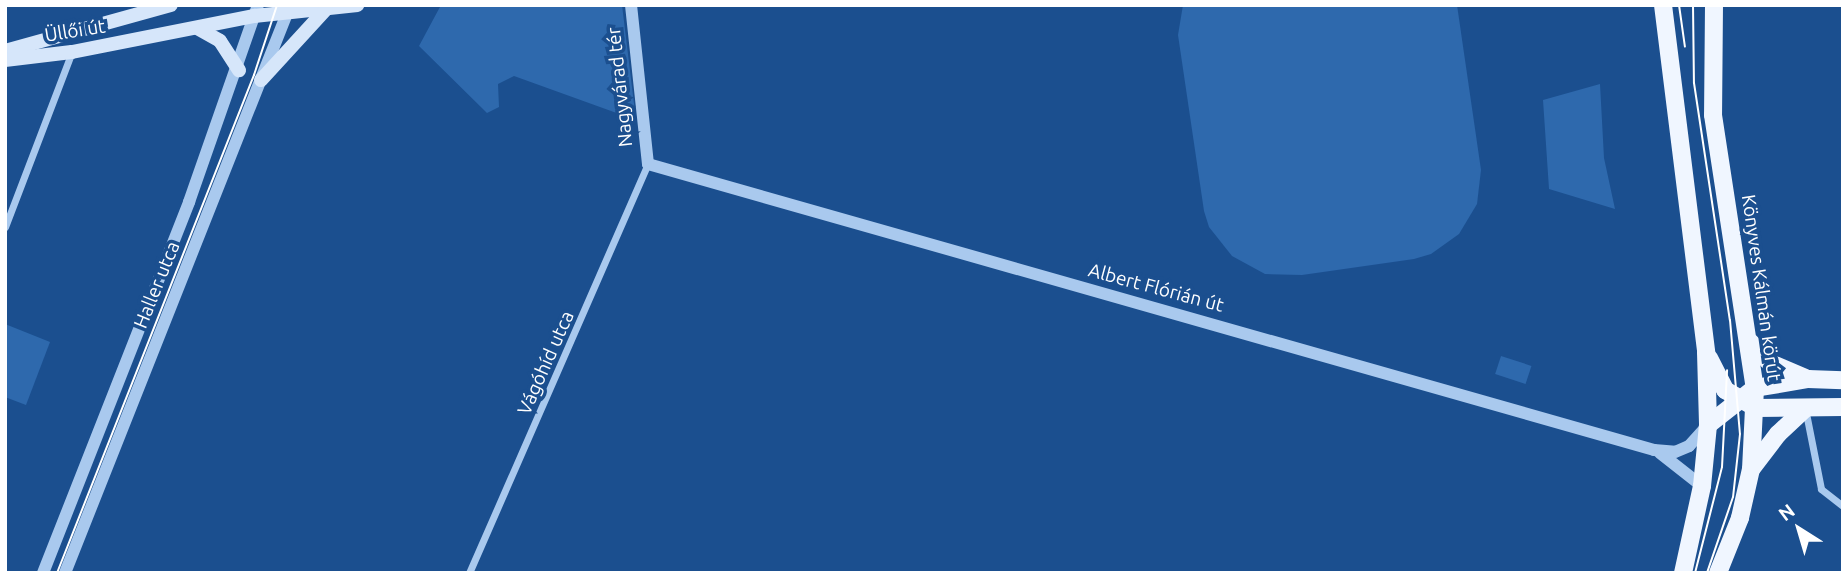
<!DOCTYPE html>
<html>
<head>
<meta charset="utf-8">
<style>
  body { margin:0 }
  #map { position:relative; width:1848px; height:578px; overflow:hidden; background:#1b4f8f; font-family:Ubuntu,sans-serif }
  div>[style] { position:absolute }
  .green>* { inset:0; background:#2e69ad; transform-origin:0 0 }
  .minor>* { height:7px; margin:-3.5px; padding:0 3.5px; transform-origin:3.5px; border-radius:3.5px; background:#a9c9ee }
  .tertiary>* { height:12px; margin:-6px; padding:0 6px; transform-origin:6px; border-radius:6px; background:#a9c9ee }
  .secondary>* { height:14px; margin:-7px; padding:0 7px; transform-origin:7px; border-radius:7px; background:#d6e6fa }
  .primary>* { height:18px; margin:-9px; padding:0 9px; transform-origin:9px; border-radius:9px; background:#f0f6ff }
  .tram>* { height:2px; margin:-1px; padding:0 1px; transform-origin:1px; border-radius:1px; background:#fff }
  span { translate:-50% -50%; white-space:nowrap; text-align:center; line-height:1.15; -webkit-text-stroke:7px #1b4f8f; paint-order:stroke }
  .street-label { font-size:19px; color:#fff }
  .frame { position:absolute; inset:0; border:7px solid #fff; pointer-events:none }
  .north { position:absolute; left:1764px; top:494px; width:70px; height:70px; -webkit-text-stroke:5px #1b4f8f; paint-order:stroke; rotate:323deg; font-size:19px; font-weight:700; line-height:28px; text-align:center; color:#fff }
  .north::after { content:''; display:block; margin:auto; width:24px; height:32px; background:#fff; clip-path:polygon(50% 0,100% 100%,50% 72%,0 100%) }
</style>
</head>
<body>
<div id="map">
  <div class="green">
    <i style="clip-path:polygon(441px 5px,622px 5px,636px 120px,514px 76px,498px 84px,499px 107px,487px 113px,419px 46px)"></i>
    <i style="clip-path:polygon(1183px 5px,1457px 5px,1481px 170px,1477px 204px,1459px 234px,1431px 254px,1414px 259px,1302px 275px,1265px 274px,1232px 256px,1209px 227px,1204px 211px,1178px 35px)"></i>
    <i style="clip-path:polygon(1600px 84px,1604px 158px,1615px 209px,1549px 189px,1543px 100px)"></i>
    <i style="clip-path:polygon(5px 324px,50px 342px,26px 405px,5px 397px)"></i>
    <i style="left:1501px;top:356px;width:32px;height:19px;rotate:18deg"></i>
  </div>
  <div class="minor">
    <i style="left:5px;top:227px;width:187px;rotate:-69.1deg"></i>
    <i style="left:1806px;top:413px;width:77px;rotate:78.8deg"></i>
    <i style="left:1821px;top:489px;width:28px;rotate:38deg"></i>
    <i style="left:469px;top:573px;width:446px;rotate:-66.4deg"></i>
  </div>
  <div class="tertiary">
    <i style="left:631px;top:5px;width:160px;rotate:83.9deg"></i>
    <i style="left:648px;top:164px;width:1046px;rotate:15.87deg"></i>
    <i style="left:1654px;top:450px;width:21px;rotate:5deg"></i>
    <i style="left:1675px;top:452px;width:15px;rotate:-23deg"></i>
    <i style="left:1689px;top:446px;width:28px;rotate:-48deg"></i>
    <i style="left:1660px;top:453px;width:53px;rotate:38.2deg"></i>
    <i style="left:43px;top:573px;width:399px;rotate:-68.5deg"></i>
    <i style="left:189px;top:202px;width:209px;rotate:-70.7deg"></i>
    <i style="left:65px;top:573px;width:610px;rotate:-68.36deg"></i>
  </div>
  <div class="secondary">
    <i style="left:197px;top:28px;width:26px;rotate:29deg"></i>
    <i style="left:220px;top:41px;width:35px;rotate:57deg"></i>
    <i style="left:5px;top:51px;width:172px;rotate:-15.5deg"></i>
    <i style="left:5px;top:60px;width:67px;rotate:-6.8deg"></i>
    <i style="left:72px;top:52px;width:186px;rotate:-11.2deg"></i>
    <i style="left:254px;top:16px;width:104px;rotate:-6.1deg"></i>
    <i style="left:261px;top:80px;width:96px;rotate:-47.5deg"></i>
  </div>
  <div class="primary">
    <i style="left:1663px;top:5px;width:350px;rotate:82.9deg"></i>
    <i style="left:1706px;top:352px;width:73px;rotate:88.4deg"></i>
    <i style="left:1708px;top:425px;width:61px;rotate:95.6deg"></i>
    <i style="left:1702px;top:486px;width:89px;rotate:102.3deg"></i>
    <i style="left:1714px;top:5px;width:110px;rotate:90.5deg"></i>
    <i style="left:1713px;top:115px;width:276px;rotate:81.3deg"></i>
    <i style="left:1755px;top:388px;width:81px;rotate:92.8deg"></i>
    <i style="left:1751px;top:469px;width:50px;rotate:102.7deg"></i>
    <i style="left:1740px;top:518px;width:59px;rotate:111.8deg"></i>
    <i style="left:1750px;top:342px;width:29px;rotate:46deg"></i>
    <i style="left:1770px;top:363px;width:38px;rotate:23deg"></i>
    <i style="left:1709px;top:358px;width:36px;rotate:63deg"></i>
    <i style="left:1725px;top:390px;width:36px;rotate:30deg"></i>
    <i style="left:1756px;top:408px;width:87px;rotate:-0.7deg"></i>
    <i style="left:1708px;top:425px;width:60px;rotate:-38.2deg"></i>
    <i style="left:1755px;top:388px;width:54px;rotate:-9.6deg"></i>
    <i style="left:1808px;top:379px;width:35px;rotate:2deg"></i>
    <i style="left:1752px;top:468px;width:43px;rotate:-52.6deg"></i>
    <i style="left:1778px;top:434px;width:37px;rotate:-43deg"></i>
  </div>
  <div class="tram">
    <i style="left:1679px;top:5px;width:42px;rotate:81.9deg"></i>
    <i style="left:1693px;top:5px;width:78px;rotate:89.3deg"></i>
    <i style="left:1694px;top:83px;width:240px;rotate:81.4deg"></i>
    <i style="left:1730px;top:320px;width:114px;rotate:85deg"></i>
    <i style="left:1740px;top:434px;width:63px;rotate:96.3deg"></i>
    <i style="left:1733px;top:497px;width:80px;rotate:108.9deg"></i>
    <i style="left:57px;top:573px;width:536px;rotate:-68.42deg"></i>
    <i style="left:254px;top:75px;width:74px;rotate:-71.8deg"></i>
    <i style="left:1695px;top:573px;width:109px;rotate:-75.7deg"></i>
    <i style="left:1722px;top:467px;width:97px;rotate:-87deg"></i>
  </div>
  <div class="street-label">
    <span style="left:75px;top:31px;rotate:-9deg">Üllői út</span>
    <span style="left:620px;top:87px;rotate:-96deg">Nagyvárad tér</span>
    <span style="left:157px;top:285px;rotate:-68deg">Haller utca</span>
    <span style="left:1156px;top:288px;rotate:15deg">Albert Flórián út</span>
    <span style="left:1761px;top:288px;rotate:82deg">Könyves Kálmán körút</span>
    <span style="left:546px;top:363px;rotate:-66deg">Vágóhíd utca</span>
  </div>
  <div class="frame"></div>
  <div class="north">N</div>
</div>
</body>
</html>
